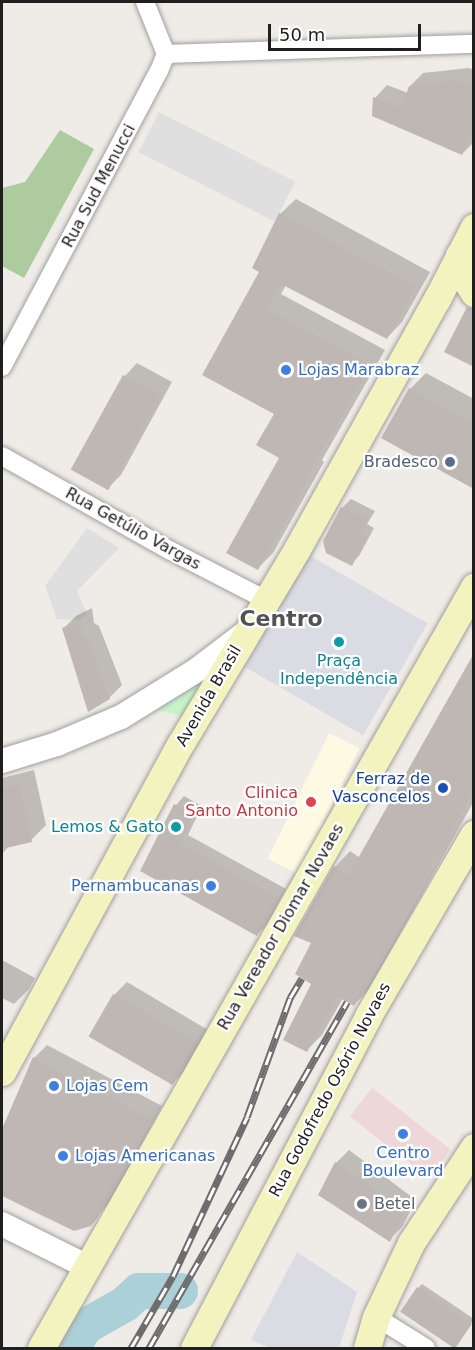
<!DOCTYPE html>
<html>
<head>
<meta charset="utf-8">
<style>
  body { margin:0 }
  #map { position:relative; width:475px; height:1350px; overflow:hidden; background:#efebe6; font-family:"DejaVu Sans",sans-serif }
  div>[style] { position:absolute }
  .commercial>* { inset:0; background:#eed7d8; transform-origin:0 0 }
  .education>* { inset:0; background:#fcfae2; transform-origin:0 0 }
  .forest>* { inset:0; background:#aeca9f }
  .park>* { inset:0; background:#c8f4ca }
  .parking>* { inset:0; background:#dfdfdf; transform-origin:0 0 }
  .plaza>* { inset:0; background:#dbdbe4; transform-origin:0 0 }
  .shadow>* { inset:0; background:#0003 }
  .river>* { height:36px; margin:-18px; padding:0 18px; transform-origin:18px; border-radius:18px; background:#abd0d8 }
  .building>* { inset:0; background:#bfb7b3; transform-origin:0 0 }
  .roads { filter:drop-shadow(0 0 2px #a0a0a0) drop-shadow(0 0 2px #a0a0a0) }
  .minor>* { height:18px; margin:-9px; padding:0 9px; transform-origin:9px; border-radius:9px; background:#fff }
  .tertiary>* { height:24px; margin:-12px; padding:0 12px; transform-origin:12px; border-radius:12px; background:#fff }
  .secondary>* { height:27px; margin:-13.5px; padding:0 13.5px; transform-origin:13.5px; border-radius:13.5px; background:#f3f3c0 }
  .rail>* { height:7px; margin-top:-3.5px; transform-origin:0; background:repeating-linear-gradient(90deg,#fff 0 14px,#6d6d6d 0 28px); box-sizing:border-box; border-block:2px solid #6d6d6d }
  .dots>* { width:16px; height:16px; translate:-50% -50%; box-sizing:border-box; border:3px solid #fff; border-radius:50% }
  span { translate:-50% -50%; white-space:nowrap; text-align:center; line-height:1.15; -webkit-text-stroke:4.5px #fff; paint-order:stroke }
  .street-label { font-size:16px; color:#1f1f1f }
  .shop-label { font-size:16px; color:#366cbe }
  .left { translate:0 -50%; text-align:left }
  .right { translate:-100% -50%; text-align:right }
  .service-label { font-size:16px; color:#4e5e75 }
  .culture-label { font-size:16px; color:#0d838f }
  .transit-label { font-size:16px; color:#164399 }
  .health-label { font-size:16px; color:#be3a42 }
  .worship-label { font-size:16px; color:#5b616d }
  .district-label { font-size:22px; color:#525252; font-weight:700 }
  .frame { position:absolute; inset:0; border:3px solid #1f1f1f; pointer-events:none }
  .scale { position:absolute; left:268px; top:24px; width:153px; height:27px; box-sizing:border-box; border:3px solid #1f1f1f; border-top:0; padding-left:8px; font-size:18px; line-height:21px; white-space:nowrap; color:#1f1f1f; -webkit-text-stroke:4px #fff; paint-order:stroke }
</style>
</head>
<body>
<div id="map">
  <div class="commercial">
    <i style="left:372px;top:1088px;width:100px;height:36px;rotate:38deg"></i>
  </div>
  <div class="education">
    <i style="left:329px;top:733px;width:34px;height:140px;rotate:26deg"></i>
  </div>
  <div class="forest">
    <i style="clip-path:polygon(60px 130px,94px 149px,24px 278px,2px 266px,2px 188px,25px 182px)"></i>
  </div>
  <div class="park">
    <i style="clip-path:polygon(207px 674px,183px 716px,156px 710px)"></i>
  </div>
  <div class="parking">
    <i style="left:159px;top:112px;width:153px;height:45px;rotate:27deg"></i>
    <i style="clip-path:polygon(87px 528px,119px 548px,77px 591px,87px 614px,80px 620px,57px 619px,45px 586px)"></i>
  </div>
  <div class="plaza">
    <i style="left:309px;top:555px;width:137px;height:129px;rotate:30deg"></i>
    <i style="clip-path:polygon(297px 1252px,357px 1292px,339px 1348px,270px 1348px,251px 1340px)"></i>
  </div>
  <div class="shadow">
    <i style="clip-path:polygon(469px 68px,474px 70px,474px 142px,462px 154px,375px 98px,387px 85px,408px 93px,410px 86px,423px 73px)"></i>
    <i style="clip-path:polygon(296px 199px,430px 272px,402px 322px,387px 338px,286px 285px,281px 294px,385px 350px,322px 460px,324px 462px,273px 553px,258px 568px,281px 458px,261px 271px,280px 214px)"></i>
    <i style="clip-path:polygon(137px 363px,172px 382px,121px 475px,108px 488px,125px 376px)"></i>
    <i style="clip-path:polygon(426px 373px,474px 399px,474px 485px,410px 389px)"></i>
    <i style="clip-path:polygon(351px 499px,375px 511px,367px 524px,374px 528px,359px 556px,351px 564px,325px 541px,343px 507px)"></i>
    <i style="clip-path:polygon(92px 608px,94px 623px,99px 626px,122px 685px,109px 698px,63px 629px,76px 616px)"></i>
    <i style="clip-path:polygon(474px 656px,474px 801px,369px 989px,354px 1005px,343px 998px,322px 1035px,307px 1050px,313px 984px,313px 943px,335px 867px,350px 851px,360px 858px)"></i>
    <i style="clip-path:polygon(34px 770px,46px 825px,31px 840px,10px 845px,2px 854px,2px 778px)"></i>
    <i style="clip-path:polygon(184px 796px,202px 806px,188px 835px,286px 889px,266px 926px,257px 934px,142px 870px,176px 805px)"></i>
    <i style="clip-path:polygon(2px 960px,35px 978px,29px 989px,14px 1004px,2px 998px)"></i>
    <i style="clip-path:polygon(127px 982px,208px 1030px,184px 1072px,171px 1085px,114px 995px)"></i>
    <i style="clip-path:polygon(47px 1045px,162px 1106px,110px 1202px,90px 1224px,74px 1229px,2px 1194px,2px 1131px,34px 1058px)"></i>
    <i style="clip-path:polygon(349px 1150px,416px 1200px,402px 1227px,389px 1240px,320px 1195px,336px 1163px)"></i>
    <i style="clip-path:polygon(422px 1284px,474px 1319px,455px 1347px,418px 1288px)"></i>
  </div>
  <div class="river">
    <i style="left:71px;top:1348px;width:27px;rotate:-56deg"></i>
    <i style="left:86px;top:1326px;width:45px;rotate:-29.4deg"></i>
    <i style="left:125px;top:1304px;width:19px;rotate:-43deg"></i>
    <i style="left:139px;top:1291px;width:41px"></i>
  </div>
  <div class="building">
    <i style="clip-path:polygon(456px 80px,474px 88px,474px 126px,462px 155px,372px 116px,373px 97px,402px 107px,409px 86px)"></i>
    <i style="clip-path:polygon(279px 213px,416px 287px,387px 339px,281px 284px,267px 309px,371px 366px,307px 476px,310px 477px,258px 570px,226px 553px,279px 458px,256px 445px,274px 414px,202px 375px,259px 272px,252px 268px)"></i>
    <i style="clip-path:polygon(467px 307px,474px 309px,474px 367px,444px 352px)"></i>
    <i style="left:123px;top:375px;width:43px;height:108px;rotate:29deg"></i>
    <i style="clip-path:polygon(409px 388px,474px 424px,474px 489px,381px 438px)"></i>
    <i style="clip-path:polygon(341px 507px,368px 519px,360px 532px,367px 537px,352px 566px,326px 553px,323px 541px)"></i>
    <i style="clip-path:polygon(80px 620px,82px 635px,87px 638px,110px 699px,88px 712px,62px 628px)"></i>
    <i style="clip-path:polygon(474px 653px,474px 790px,354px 1006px,338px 997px,307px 1052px,283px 1040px,311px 984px,295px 974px,311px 943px,294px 936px,334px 866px,348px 876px)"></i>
    <i style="clip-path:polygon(19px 784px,32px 842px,2px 849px,2px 789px)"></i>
    <i style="clip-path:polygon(174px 804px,194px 815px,180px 844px,279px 898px,257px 936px,140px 871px)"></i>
    <i style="left:113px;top:994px;width:97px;height:49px;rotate:30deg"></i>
    <i style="clip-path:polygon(33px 1057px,150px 1119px,98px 1217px,91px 1226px,74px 1231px,2px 1196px,2px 1129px)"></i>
    <i style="clip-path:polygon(335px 1162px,404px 1213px,390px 1242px,318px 1195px)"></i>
    <i style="left:417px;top:1287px;width:66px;height:30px;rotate:34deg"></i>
  </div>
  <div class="roads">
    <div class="minor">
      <i style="left:166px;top:54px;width:308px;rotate:-1.9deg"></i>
      <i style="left:2px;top:367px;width:335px;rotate:-62.1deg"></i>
      <i style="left:159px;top:71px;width:18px;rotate:-68deg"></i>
      <i style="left:166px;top:54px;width:56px;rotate:-112deg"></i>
      <i style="left:2px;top:456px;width:192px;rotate:29.4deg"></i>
      <i style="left:169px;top:550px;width:109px;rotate:27.3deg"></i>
      <i style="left:376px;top:1317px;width:59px;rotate:31.8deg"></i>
    </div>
    <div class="tertiary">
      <i style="left:2px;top:761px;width:58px;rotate:-17.2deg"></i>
      <i style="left:57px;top:744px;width:69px;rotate:-22.9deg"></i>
      <i style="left:121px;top:717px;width:86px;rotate:-31.7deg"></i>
      <i style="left:194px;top:672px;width:63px;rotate:-37.2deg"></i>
      <i style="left:2px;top:1224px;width:94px;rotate:26.6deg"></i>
    </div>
    <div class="secondary">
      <i style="left:459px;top:255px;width:23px;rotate:77deg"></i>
      <i style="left:464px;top:277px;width:19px;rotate:58deg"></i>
      <i style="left:2px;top:1072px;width:375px;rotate:-61.5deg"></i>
      <i style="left:181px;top:743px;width:226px;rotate:-59.1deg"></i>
      <i style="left:297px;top:549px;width:287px;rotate:-60.8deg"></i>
      <i style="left:437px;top:299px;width:81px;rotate:-62.8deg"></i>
      <i style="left:41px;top:1348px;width:876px;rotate:-60.36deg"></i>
      <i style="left:194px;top:1348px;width:375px;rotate:-62.3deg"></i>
      <i style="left:368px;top:1016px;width:211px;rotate:-59.8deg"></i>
      <i style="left:367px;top:1348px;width:32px;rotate:-74deg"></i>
      <i style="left:376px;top:1317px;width:82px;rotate:-64.7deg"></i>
      <i style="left:411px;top:1243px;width:115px;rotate:-56.7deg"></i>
    </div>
  </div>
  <div class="rail">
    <i style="left:131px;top:1348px;width:83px;rotate:-59.7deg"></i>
    <i style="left:173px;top:1276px;width:175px;rotate:-65deg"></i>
    <i style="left:247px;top:1117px;width:127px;rotate:-70.1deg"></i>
    <i style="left:290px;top:998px;width:23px;rotate:-59deg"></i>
    <i style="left:149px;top:1348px;width:399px;rotate:-60.2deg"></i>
  </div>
  <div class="dots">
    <i style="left:286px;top:370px;background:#3f7fe0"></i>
    <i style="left:450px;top:462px;background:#5c6f8a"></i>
    <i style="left:339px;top:642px;background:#0f9aa8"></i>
    <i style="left:443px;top:788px;background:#1a4fb4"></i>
    <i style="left:311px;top:802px;background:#e0444e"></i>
    <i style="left:176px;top:827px;background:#0f9aa8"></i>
    <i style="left:211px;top:886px;background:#3f7fe0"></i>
    <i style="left:54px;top:1086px;background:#3f7fe0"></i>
    <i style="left:403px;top:1134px;background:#3f7fe0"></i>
    <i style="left:63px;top:1156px;background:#3f7fe0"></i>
    <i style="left:362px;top:1204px;background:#6b7280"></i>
  </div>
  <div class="street-label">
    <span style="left:99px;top:186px;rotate:-62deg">Rua Sud Menucci</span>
    <span style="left:133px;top:529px;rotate:29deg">Rua Getúlio Vargas</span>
    <span style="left:209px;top:696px;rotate:-60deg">Avenida Brasil</span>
    <span style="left:281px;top:927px;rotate:-60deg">Rua Vereador Diomar Novaes</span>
    <span style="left:330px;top:1090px;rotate:-62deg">Rua Godofredo Osório Novaes</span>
  </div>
  <div class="shop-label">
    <span class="left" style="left:298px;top:370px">Lojas Marabraz</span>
    <span class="right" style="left:199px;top:886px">Pernambucanas</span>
    <span class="left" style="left:66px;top:1086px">Lojas Cem</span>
    <span style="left:403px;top:1162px">Centro<br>Boulevard</span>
    <span class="left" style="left:75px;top:1156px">Lojas Americanas</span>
  </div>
  <div class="service-label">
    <span class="right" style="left:438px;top:462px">Bradesco</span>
  </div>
  <div class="culture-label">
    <span style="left:339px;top:670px">Praça<br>Independência</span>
    <span class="right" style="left:164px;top:827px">Lemos &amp; Gato</span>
  </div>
  <div class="transit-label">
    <span class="right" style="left:430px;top:788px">Ferraz de<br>Vasconcelos</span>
  </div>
  <div class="health-label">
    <span class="right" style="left:298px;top:802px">Clinica<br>Santo Antonio</span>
  </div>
  <div class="worship-label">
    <span class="left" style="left:374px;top:1204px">Betel</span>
  </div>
  <div class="district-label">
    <span style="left:281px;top:619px">Centro</span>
  </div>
  <div class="frame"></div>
  <div class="scale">50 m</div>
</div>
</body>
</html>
